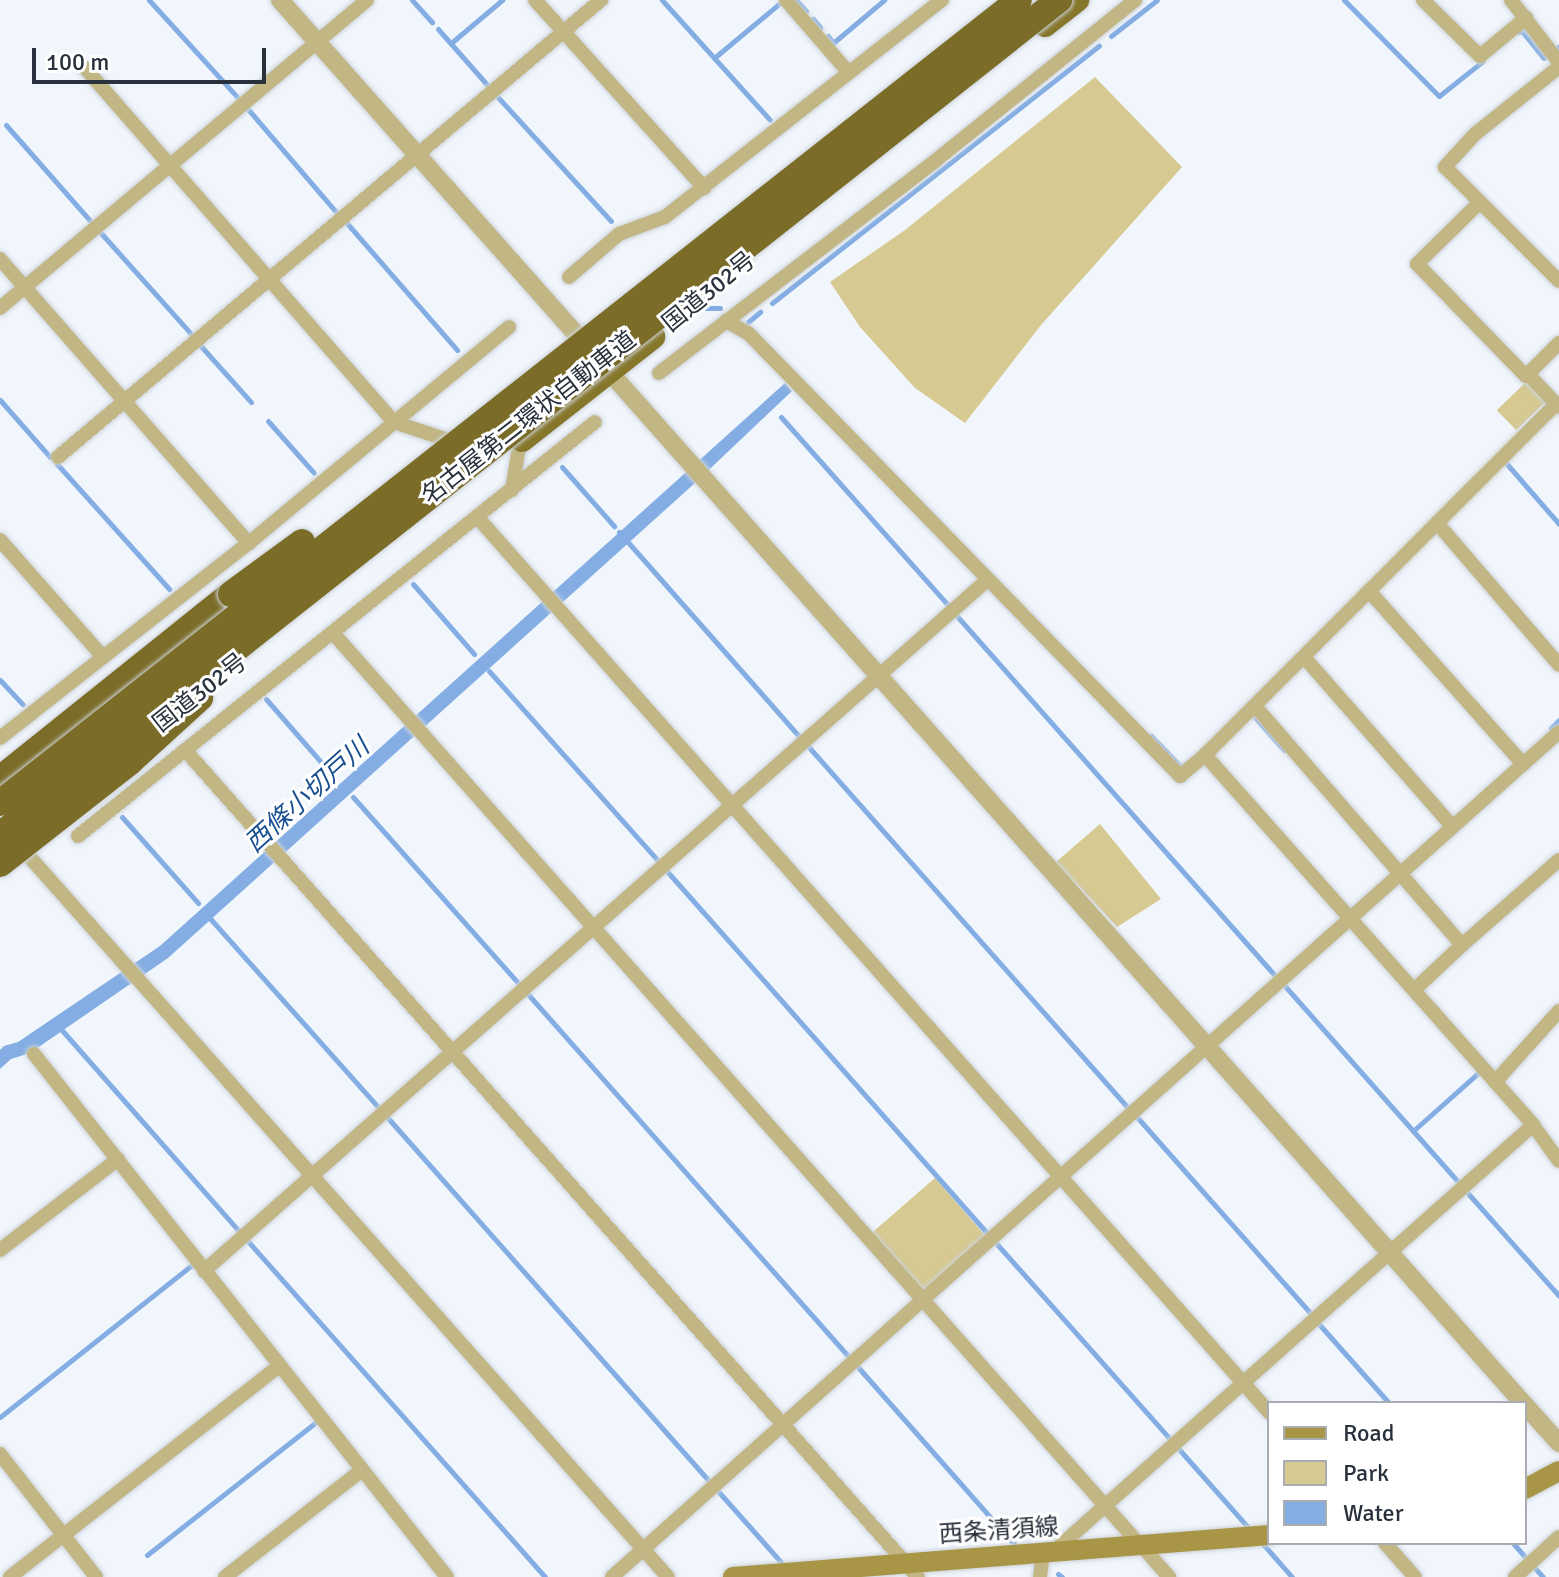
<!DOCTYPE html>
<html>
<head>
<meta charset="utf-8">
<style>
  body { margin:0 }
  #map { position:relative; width:1559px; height:1577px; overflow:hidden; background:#f1f6fc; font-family:Signika,"Noto Sans JP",sans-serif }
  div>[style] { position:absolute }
  .green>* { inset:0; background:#d6c991; transform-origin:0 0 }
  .water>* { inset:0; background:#84aee3 }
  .stream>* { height:5px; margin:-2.5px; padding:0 2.5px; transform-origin:2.5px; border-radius:2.5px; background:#84aee3 }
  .roads { filter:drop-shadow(0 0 2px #cdd3d9) drop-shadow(0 0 2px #cdd3d9) }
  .minor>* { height:14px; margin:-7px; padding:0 7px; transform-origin:7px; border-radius:7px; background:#c1b684 }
  .tertiary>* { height:18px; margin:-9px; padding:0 9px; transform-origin:9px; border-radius:9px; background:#c1b684 }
  .secondary>* { height:20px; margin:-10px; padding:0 10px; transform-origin:10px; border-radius:10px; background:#a89646 }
  .trunk>* { height:24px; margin:-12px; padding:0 12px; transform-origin:12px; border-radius:12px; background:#86762a }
  .motorway>* { height:26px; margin:-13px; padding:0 13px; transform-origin:13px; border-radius:13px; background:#7b6c27 }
  .bridges { filter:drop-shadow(0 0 2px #cdd3d9) drop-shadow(0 0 2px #cdd3d9) }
  .motorway-bridge>* { height:26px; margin:-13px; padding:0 13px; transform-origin:13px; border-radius:13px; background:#7b6c27 }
  span { translate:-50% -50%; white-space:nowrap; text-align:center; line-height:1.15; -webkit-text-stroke:6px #fff; paint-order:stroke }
  .street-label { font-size:24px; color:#29313c }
  .water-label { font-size:26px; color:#195090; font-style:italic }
  .legend { position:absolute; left:1267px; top:1401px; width:260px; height:144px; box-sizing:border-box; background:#fff; border:2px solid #a9adb1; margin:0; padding:10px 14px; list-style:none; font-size:24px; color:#29313c }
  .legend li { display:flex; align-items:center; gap:16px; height:40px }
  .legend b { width:40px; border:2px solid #a9adb1 }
  .scale { position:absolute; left:32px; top:48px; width:234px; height:36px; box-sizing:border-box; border:4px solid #29313c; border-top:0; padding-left:10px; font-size:24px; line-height:28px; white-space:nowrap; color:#29313c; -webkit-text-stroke:6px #fff; paint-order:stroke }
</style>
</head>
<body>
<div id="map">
  <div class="green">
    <i style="clip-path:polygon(1095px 77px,1182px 167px,1041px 325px,965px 423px,915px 388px,860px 327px,830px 282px,905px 230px)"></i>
    <i style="left:1527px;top:381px;width:28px;height:42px;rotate:46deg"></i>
    <i style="clip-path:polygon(1100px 824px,1161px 899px,1117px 927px,1056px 862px)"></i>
    <i style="left:935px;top:1178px;width:79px;height:87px;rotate:49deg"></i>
  </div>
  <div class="water">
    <i style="clip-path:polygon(785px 383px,792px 391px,695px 483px,168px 958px,30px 1053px,11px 1059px,0 1069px,0 1050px,4px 1046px,18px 1042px,160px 946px)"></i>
  </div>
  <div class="stream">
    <i style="left:149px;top:0;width:135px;rotate:47.7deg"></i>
    <i style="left:412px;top:0;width:30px;rotate:48deg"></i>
    <i style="left:662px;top:0;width:161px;rotate:48deg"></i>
    <i style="left:796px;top:0;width:15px;rotate:48deg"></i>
    <i style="left:1344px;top:0;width:135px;rotate:45.3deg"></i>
    <i style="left:1439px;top:96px;width:56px;rotate:-38.5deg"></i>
    <i style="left:813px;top:19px;width:11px;rotate:49deg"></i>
    <i style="left:438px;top:29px;width:79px;rotate:48.6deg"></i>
    <i style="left:1519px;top:32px;width:3px;rotate:-45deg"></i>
    <i style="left:1521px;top:30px;width:36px;rotate:51deg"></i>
    <i style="left:828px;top:36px;width:9px;rotate:54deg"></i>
    <i style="left:833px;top:43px;width:67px;rotate:-40.1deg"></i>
    <i style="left:1111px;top:36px;width:58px;rotate:-38deg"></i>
    <i style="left:451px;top:43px;width:67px;rotate:-40.1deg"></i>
    <i style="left:1558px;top:47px;width:1px;rotate:45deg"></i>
    <i style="left:714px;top:58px;width:86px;rotate:-39.8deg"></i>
    <i style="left:495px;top:94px;width:172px;rotate:47.6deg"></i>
    <i style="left:247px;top:108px;width:140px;rotate:49.4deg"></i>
    <i style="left:6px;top:125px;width:132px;rotate:48.7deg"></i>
    <i style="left:93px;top:224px;width:3px;rotate:-45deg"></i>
    <i style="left:345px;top:221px;width:171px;rotate:49deg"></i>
    <i style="left:100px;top:232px;width:138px;rotate:48.2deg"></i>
    <i style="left:772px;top:303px;width:416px;rotate:-38.2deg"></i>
    <i style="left:706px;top:308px;width:14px"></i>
    <i style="left:748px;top:322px;width:16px;rotate:-40deg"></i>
    <i style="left:199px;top:344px;width:78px;rotate:48.1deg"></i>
    <i style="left:0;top:400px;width:76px;rotate:48.7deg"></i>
    <i style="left:781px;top:417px;width:251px;rotate:48.4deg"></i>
    <i style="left:268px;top:421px;width:69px;rotate:48.5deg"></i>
    <i style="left:1506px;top:463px;width:81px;rotate:49deg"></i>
    <i style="left:57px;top:464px;width:168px;rotate:48.1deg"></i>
    <i style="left:562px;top:467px;width:79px;rotate:48.6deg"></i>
    <i style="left:619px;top:532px;width:273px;rotate:48.6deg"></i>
    <i style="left:413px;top:584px;width:93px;rotate:48.9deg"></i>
    <i style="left:956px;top:615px;width:480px;rotate:48.5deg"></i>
    <i style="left:489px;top:671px;width:254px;rotate:48.3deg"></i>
    <i style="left:0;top:680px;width:33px;rotate:47deg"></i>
    <i style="left:266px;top:699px;width:105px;rotate:48.9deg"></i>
    <i style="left:1253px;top:715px;width:47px;rotate:48.5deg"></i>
    <i style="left:1551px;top:728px;width:11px;rotate:-45deg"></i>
    <i style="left:1151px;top:736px;width:43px;rotate:45.9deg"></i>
    <i style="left:1181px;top:767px;width:4px;rotate:-34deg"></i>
    <i style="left:807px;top:745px;width:486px;rotate:48.5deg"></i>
    <i style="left:353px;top:797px;width:249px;rotate:48.4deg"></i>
    <i style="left:122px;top:817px;width:115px;rotate:48.5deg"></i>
    <i style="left:665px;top:869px;width:487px;rotate:48.5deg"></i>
    <i style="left:207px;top:915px;width:259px;rotate:48.3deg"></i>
    <i style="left:1284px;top:985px;width:263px;rotate:48.5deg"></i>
    <i style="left:526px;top:992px;width:487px;rotate:48.5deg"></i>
    <i style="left:60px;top:1028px;width:271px;rotate:48.6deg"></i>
    <i style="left:1136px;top:1116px;width:264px;rotate:48.5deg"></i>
    <i style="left:387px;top:1117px;width:487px;rotate:48.5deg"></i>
    <i style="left:1413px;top:1131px;width:87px;rotate:-41.7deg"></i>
    <i style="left:1465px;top:1190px;width:142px;rotate:48.4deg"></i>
    <i style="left:246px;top:1239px;width:451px;rotate:48.5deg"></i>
    <i style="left:996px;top:1243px;width:261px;rotate:48.4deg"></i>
    <i style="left:1318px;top:1323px;width:107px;rotate:48.4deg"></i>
    <i style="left:857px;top:1366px;width:239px;rotate:48.6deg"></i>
    <i style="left:0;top:1417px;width:246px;rotate:-38.4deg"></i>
    <i style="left:1177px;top:1447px;width:106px;rotate:48.5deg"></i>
    <i style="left:717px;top:1490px;width:96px;rotate:48.4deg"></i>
    <i style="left:1513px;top:1543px;width:21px;rotate:49deg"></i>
    <i style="left:1263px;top:1544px;width:44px;rotate:48.7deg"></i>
    <i style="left:147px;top:1555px;width:216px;rotate:-38.2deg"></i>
    <i style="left:1534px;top:1567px;width:13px;rotate:48deg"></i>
    <i style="left:1058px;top:1574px;width:5px;rotate:37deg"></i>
  </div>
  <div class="roads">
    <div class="minor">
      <i style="left:535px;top:0;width:253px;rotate:48deg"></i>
      <i style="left:786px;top:0;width:96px;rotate:49.2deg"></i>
      <i style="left:1423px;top:0;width:80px;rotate:44.5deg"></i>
      <i style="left:1480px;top:56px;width:60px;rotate:-39.6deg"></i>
      <i style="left:1511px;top:0;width:78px;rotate:52.3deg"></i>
      <i style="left:1559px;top:67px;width:107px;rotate:141.4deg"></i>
      <i style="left:1475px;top:134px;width:45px;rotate:132.3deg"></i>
      <i style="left:1445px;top:167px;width:161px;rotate:45deg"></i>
      <i style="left:85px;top:68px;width:470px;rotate:48.9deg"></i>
      <i style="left:394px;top:422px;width:70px;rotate:18.4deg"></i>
      <i style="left:1479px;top:203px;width:87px;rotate:135.5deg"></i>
      <i style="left:1417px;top:264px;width:156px;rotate:45.8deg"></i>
      <i style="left:1526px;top:376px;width:47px;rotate:-45deg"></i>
      <i style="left:0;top:259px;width:378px;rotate:48.8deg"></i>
      <i style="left:569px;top:277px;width:66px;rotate:-40.7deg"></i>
      <i style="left:619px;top:234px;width:49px;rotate:-20.3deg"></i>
      <i style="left:665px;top:217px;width:352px;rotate:-38.1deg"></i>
      <i style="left:0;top:308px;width:479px;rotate:-40deg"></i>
      <i style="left:726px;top:321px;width:25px;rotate:29deg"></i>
      <i style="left:748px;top:333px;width:619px;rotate:45.72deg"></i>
      <i style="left:1180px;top:776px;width:33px;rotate:-40deg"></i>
      <i style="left:1205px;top:755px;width:494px;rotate:48.4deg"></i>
      <i style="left:1533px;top:1125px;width:44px;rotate:54.2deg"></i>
      <i style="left:659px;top:373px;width:348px;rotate:-37.5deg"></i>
      <i style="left:935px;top:161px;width:257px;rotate:-38.8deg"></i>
      <i style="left:1528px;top:374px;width:45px;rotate:46.8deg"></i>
      <i style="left:58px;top:457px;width:710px;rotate:-40.08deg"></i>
      <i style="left:512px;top:490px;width:50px;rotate:-80.7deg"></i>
      <i style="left:478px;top:518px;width:1194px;rotate:48.5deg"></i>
      <i style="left:1437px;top:523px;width:187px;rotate:49.3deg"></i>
      <i style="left:0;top:540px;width:156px;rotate:48.6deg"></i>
      <i style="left:1369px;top:591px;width:232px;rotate:48.3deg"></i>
      <i style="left:333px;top:633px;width:1218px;rotate:48.5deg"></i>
      <i style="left:1304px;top:657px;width:226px;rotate:48.8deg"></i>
      <i style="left:1255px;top:706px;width:316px;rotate:49.1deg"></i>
      <i style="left:1462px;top:945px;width:129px;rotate:-41.2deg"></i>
      <i style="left:0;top:738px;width:316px;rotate:-38.1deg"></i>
      <i style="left:249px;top:543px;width:338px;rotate:-39.7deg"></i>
      <i style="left:185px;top:750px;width:1105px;rotate:48.45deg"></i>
      <i style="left:1205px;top:755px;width:496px;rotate:-45deg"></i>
      <i style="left:78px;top:836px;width:662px;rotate:-38.69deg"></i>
      <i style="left:19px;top:845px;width:978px;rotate:48.44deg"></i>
      <i style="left:1414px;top:990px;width:66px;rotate:-43.2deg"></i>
      <i style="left:34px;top:1054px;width:666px;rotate:51.7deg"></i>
      <i style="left:1495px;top:1082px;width:96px;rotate:-48deg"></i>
      <i style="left:0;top:1250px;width:149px;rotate:-37.6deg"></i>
      <i style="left:204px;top:1271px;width:1043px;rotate:-41.42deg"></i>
      <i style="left:0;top:1454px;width:156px;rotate:52deg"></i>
      <i style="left:1385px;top:1543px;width:45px;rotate:48.6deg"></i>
      <i style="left:1141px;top:1545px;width:43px;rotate:48.8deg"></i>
      <i style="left:1052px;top:1553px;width:644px;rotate:-41.66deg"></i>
      <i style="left:10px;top:1577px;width:342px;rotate:-38.1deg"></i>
      <i style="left:225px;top:1577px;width:174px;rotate:-38deg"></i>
      <i style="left:612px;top:1577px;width:1269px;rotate:-41.74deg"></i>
      <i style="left:1040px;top:1577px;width:24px;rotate:-83deg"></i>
      <i style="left:1515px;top:1577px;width:59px;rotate:-42.3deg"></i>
    </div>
    <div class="tertiary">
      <i style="left:280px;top:0;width:1874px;rotate:48.46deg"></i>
      <i style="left:1525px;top:1405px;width:51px;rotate:48.2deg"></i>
    </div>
    <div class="secondary">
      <i style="left:1525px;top:1489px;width:38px;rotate:-28deg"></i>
      <i style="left:733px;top:1577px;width:538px;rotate:-4.48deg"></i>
    </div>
    <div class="trunk">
      <i style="left:1045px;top:25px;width:41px;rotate:-38deg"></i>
      <i style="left:522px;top:440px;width:167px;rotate:-38.2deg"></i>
    </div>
    <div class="motorway">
      <i style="left:0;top:779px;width:296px;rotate:-38.7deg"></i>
    </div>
  </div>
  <div class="bridges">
    <div class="motorway-bridge">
      <i style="left:231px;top:594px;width:88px;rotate:-36.2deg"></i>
      <i style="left:0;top:803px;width:1297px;rotate:-38.24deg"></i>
      <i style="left:0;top:835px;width:1349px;rotate:-38.26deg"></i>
      <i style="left:0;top:864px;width:165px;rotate:-38.1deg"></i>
      <i style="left:130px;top:762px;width:95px;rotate:-42.4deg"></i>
    </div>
  </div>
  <div class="street-label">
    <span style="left:709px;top:292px;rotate:-39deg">国道302号</span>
    <span style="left:529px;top:418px;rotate:-38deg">名古屋第二環状自動車道</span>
    <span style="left:200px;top:693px;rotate:-38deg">国道302号</span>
    <span style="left:999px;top:1531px;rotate:-4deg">西条清須線</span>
  </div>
  <div class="water-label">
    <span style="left:308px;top:796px;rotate:-42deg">西條小切戸川</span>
  </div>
  <ul class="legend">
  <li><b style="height:10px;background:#a89646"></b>Road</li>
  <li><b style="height:22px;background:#d6c991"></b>Park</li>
  <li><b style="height:22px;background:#84aee3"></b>Water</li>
  </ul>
  <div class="scale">100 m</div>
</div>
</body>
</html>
